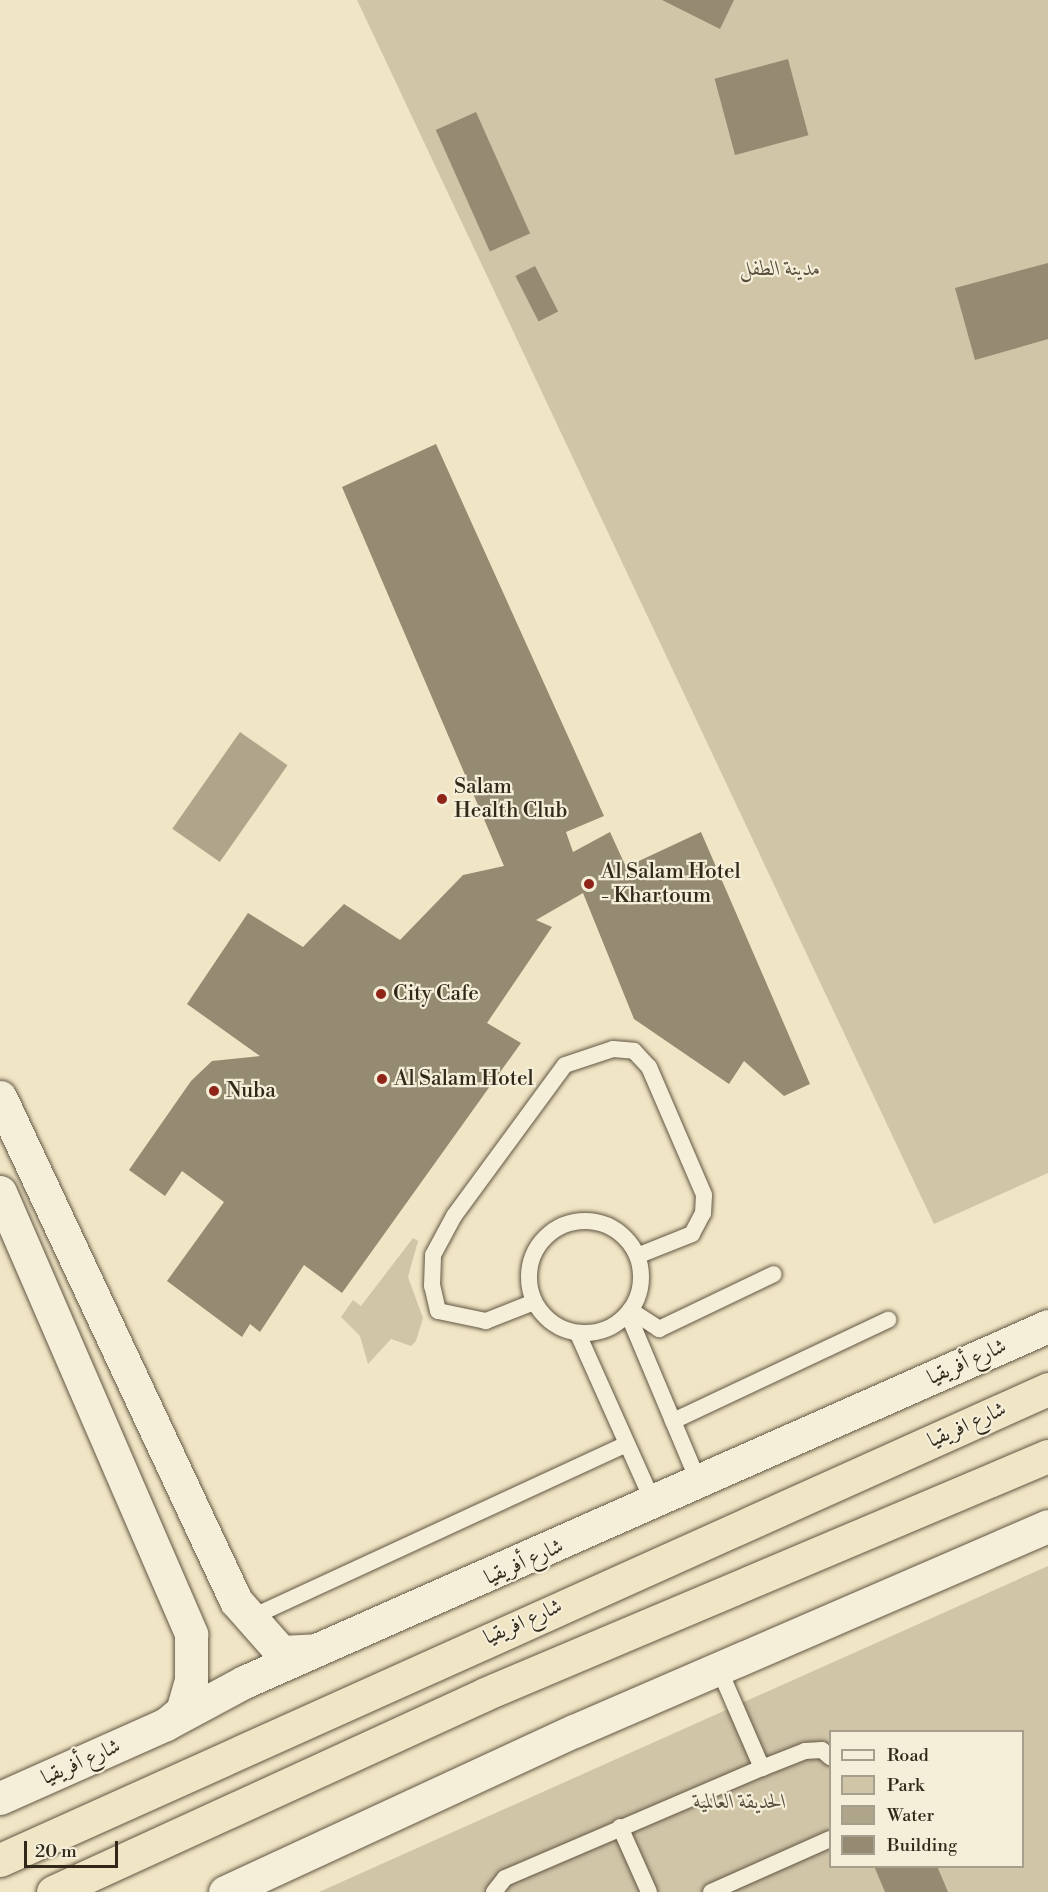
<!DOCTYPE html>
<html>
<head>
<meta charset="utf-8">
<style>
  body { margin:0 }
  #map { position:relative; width:1048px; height:1892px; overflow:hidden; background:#f0e5c4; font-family:"Libre Bodoni",Amiri,serif }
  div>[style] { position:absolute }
  .green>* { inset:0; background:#d0c5a7 }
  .water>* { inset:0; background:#afa58a; transform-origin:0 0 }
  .building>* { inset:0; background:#958a72; transform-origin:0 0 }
  .roads { filter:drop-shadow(0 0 2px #625744) drop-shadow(0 0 2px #625744) }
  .lane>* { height:16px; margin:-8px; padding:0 8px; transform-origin:8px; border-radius:8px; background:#f5eed9 }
  .lane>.ring { margin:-8px; padding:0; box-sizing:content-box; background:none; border:16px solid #f5eed9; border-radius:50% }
  .secondary>* { height:33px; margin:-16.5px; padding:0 16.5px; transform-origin:16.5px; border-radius:16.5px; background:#f5eed9 }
  .highway>* { height:33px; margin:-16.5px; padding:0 16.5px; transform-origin:16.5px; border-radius:16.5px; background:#f0e5c4 }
  .dots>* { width:16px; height:16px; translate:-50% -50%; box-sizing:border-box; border:3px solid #f5eed9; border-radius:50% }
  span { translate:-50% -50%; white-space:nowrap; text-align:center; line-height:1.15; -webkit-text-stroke:4.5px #f5eed9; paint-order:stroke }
  .park-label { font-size:21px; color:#5a4f3d; font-style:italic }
  .poi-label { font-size:21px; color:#32281a }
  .left { translate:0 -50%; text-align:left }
  .street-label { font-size:21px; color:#32281a }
  .legend { position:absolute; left:829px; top:1730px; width:195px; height:138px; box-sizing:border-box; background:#f5eed9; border:2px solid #a79f8d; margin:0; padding:8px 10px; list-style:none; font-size:18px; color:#32281a }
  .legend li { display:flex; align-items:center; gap:12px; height:30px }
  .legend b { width:30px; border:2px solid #a79f8d }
  .scale { position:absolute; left:24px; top:1841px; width:94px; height:27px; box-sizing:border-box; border:3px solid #32281a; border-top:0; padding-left:8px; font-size:18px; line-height:21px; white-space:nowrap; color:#32281a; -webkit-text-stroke:4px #f5eed9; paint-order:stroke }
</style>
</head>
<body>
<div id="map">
  <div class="green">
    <i style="clip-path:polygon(357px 0,1048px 0,1048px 1173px,934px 1224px)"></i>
    <i style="clip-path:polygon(413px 1238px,418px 1241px,408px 1277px,423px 1318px,416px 1341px,411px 1346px,391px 1339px,368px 1364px,360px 1336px,341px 1317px,353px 1300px,361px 1306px)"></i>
    <i style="clip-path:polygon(evenodd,1048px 1566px,1048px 1892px,319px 1892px,1048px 1566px,830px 1732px,1022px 1732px,1022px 1866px,830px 1866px,830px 1732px)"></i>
  </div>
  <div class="water">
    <i style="left:240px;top:732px;width:58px;height:118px;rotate:35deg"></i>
  </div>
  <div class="building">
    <i style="clip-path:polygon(662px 0,734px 0,720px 29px)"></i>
    <i style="left:788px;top:59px;width:79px;height:76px;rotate:75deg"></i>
    <i style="left:476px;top:112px;width:133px;height:44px;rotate:66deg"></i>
    <i style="clip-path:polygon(1048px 263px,1048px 339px,975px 360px,955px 288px)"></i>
    <i style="left:535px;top:266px;width:51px;height:22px;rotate:63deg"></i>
    <i style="clip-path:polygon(436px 444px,604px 816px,566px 832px,573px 852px,610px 832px,626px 867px,701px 832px,810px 1084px,784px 1096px,744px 1061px,729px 1084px,634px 1019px,583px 893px,536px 920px,552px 927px,487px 1023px,521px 1043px,342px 1293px,304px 1265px,260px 1332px,250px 1324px,242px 1337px,167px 1281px,224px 1202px,182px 1171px,165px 1196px,129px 1170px,191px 1081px,212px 1061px,260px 1056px,187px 1004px,248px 913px,303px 947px,344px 904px,400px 940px,463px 875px,504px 866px,342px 487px)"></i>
    <i style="clip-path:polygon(874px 1866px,937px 1866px,948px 1892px,885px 1892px)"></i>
  </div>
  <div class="roads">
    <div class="lane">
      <i class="ring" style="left:529px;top:1221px;width:96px;height:96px"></i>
      <i style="left:534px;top:1302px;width:52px;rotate:158.4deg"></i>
      <i style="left:486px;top:1321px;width:49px;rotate:-168.2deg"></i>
      <i style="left:438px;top:1311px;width:26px;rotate:-103deg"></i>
      <i style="left:432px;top:1286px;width:31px;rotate:-88deg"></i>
      <i style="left:433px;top:1255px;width:44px;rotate:-61.7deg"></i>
      <i style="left:454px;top:1216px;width:187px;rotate:-53.7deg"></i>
      <i style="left:565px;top:1065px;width:51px;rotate:-18.4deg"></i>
      <i style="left:613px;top:1049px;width:21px;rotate:5deg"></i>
      <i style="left:634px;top:1051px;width:22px;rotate:47deg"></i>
      <i style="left:649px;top:1067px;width:139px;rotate:66.7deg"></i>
      <i style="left:704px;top:1195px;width:18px;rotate:93deg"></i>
      <i style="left:703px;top:1213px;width:24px;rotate:118deg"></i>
      <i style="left:692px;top:1234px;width:59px;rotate:158.2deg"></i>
      <i style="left:630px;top:1310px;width:35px;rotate:33deg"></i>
      <i style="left:659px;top:1329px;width:127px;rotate:-25.6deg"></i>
      <i style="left:628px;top:1314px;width:183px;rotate:67.2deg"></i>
      <i style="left:578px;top:1334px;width:186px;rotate:65.9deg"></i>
      <i style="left:673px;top:1421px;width:238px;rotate:-25.2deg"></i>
      <i style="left:248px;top:1619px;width:417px;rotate:-24.8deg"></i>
      <i style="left:719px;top:1669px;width:108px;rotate:66.5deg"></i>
      <i style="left:620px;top:1827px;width:71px;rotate:66deg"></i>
      <i style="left:494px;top:1892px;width:18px;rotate:-52deg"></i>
      <i style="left:505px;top:1878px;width:280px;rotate:-23.2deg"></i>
      <i style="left:762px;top:1768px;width:46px;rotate:-21.6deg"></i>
      <i style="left:805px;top:1751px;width:17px;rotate:-3deg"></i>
      <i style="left:822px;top:1750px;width:11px;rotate:41deg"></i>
      <i style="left:711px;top:1892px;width:130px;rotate:-24deg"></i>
    </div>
    <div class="secondary">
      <i style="left:0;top:1097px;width:557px;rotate:64.91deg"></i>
      <i style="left:236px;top:1601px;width:68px;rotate:48.6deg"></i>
      <i style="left:281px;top:1652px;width:35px;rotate:-3deg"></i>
      <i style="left:0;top:1192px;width:482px;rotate:66.6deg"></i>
      <i style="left:191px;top:1634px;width:46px;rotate:90deg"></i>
      <i style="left:191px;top:1680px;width:32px;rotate:106deg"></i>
      <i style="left:182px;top:1711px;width:17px;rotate:140deg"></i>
      <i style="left:0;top:1798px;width:182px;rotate:-24deg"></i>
      <i style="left:166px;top:1724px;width:89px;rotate:-28.3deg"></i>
      <i style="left:244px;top:1682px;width:879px;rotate:-23.88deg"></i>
      <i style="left:225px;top:1892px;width:384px;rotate:-24.8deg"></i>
      <i style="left:574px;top:1731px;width:516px;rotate:-23.39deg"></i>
    </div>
    <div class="highway">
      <i style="left:0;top:1860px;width:1149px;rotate:-24.2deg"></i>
      <i style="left:53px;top:1892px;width:475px;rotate:-24.6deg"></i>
      <i style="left:485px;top:1694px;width:611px;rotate:-22.92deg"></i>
    </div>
  </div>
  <div class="dots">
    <i style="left:442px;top:799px;background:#8f2418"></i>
    <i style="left:589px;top:884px;background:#8f2418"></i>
    <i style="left:381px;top:994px;background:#8f2418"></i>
    <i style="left:382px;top:1079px;background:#8f2418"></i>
    <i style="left:214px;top:1091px;background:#8f2418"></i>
  </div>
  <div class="park-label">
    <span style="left:780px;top:269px">مدينة الطفل</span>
    <span style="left:740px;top:1802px">الحديقة العالمية</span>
  </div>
  <div class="poi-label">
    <span class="left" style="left:454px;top:799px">Salam<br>Health Club</span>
    <span class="left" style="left:601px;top:884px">Al Salam Hotel<br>- Khartoum</span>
    <span class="left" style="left:393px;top:994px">City Cafe</span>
    <span class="left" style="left:394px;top:1079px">Al Salam Hotel</span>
    <span class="left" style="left:226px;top:1091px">Nuba</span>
  </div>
  <div class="street-label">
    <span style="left:967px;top:1362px;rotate:-24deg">شارع أفريقيا</span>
    <span style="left:967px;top:1425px;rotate:-24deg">شارع افريقيا</span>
    <span style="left:524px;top:1562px;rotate:-24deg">شارع أفريقيا</span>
    <span style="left:523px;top:1622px;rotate:-24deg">شارع افريقيا</span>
    <span style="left:81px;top:1762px;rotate:-24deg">شارع أفريقيا</span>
  </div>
  <ul class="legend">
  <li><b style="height:8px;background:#f5eed9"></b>Road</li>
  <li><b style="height:16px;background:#d0c5a7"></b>Park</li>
  <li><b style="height:16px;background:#afa58a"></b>Water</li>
  <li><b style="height:16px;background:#958a72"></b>Building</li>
  </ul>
  <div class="scale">20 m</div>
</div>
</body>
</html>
